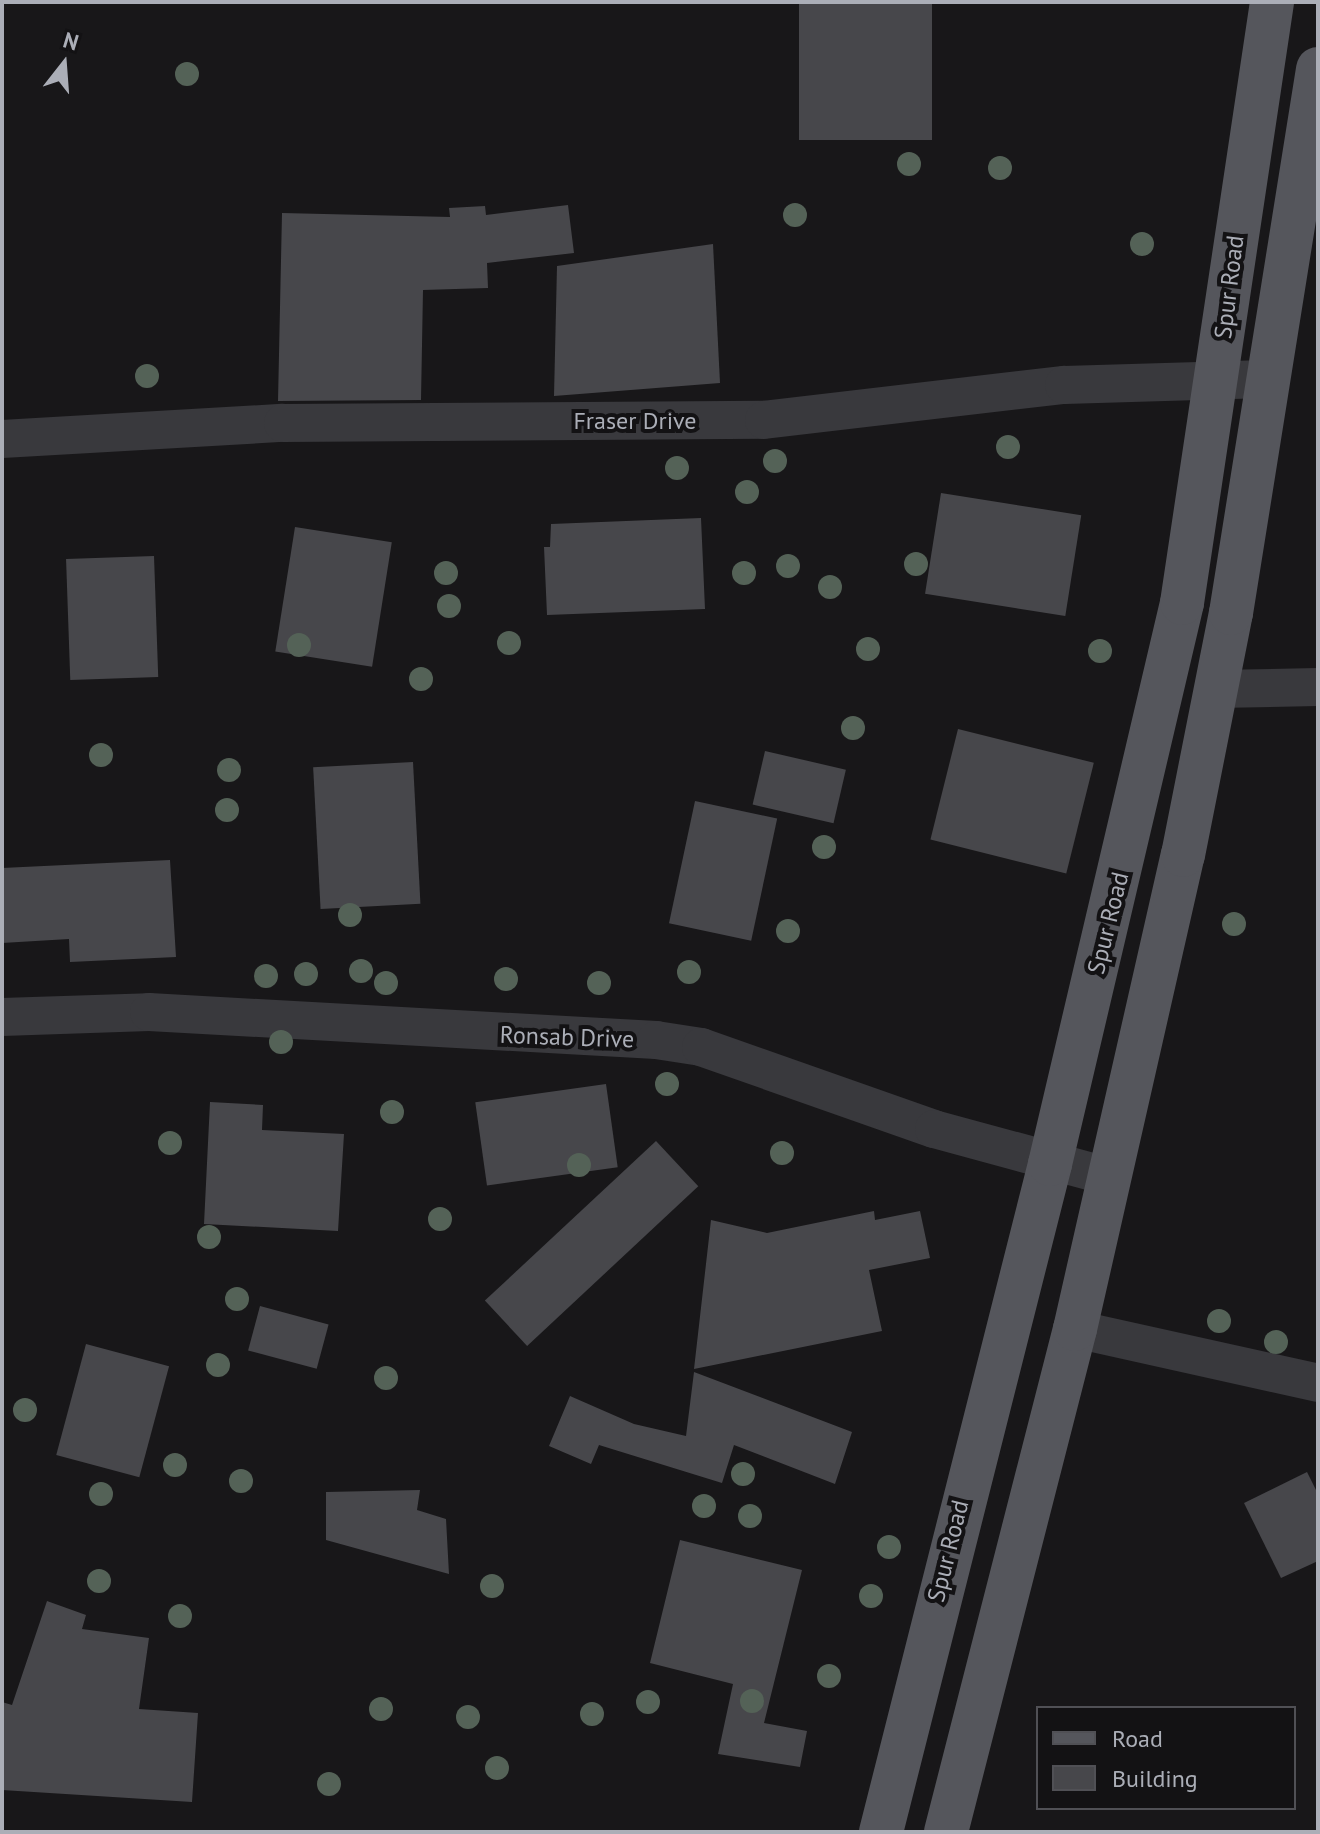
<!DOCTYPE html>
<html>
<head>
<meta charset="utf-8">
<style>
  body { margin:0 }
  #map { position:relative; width:1320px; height:1834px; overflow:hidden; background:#181719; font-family:"PT Sans",sans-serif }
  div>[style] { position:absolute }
  .building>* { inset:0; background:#47474b; transform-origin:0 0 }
  .street>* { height:38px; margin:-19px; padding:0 19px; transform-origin:19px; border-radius:19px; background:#39393d }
  .primary>* { height:44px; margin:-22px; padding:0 22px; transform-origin:22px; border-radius:22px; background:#55565c }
  .trees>* { width:24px; height:24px; margin:-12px; border-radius:50%; background:#546257 }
  span { translate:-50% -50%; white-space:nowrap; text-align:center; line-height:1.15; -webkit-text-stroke:8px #131214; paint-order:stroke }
  .street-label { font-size:24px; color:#abaeb7 }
  .frame { position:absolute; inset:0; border:4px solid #abaeb7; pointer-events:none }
  .legend { position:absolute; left:1036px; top:1706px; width:260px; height:104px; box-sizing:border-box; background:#131214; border:2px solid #505055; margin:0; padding:10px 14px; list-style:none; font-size:24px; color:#abaeb7 }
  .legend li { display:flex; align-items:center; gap:16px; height:40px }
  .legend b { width:40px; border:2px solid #505055 }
  .north { position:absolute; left:24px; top:24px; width:80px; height:80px; -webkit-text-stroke:6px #131214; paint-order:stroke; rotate:17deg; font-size:22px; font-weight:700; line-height:32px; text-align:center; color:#abaeb7 }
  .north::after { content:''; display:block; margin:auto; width:28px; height:36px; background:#abaeb7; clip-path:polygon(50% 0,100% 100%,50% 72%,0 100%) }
</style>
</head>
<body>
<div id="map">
  <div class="building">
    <i style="left:799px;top:2px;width:133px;height:138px"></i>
    <i style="clip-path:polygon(568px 205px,574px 253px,487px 263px,488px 288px,423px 290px,421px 400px,278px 401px,282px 213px,450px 217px,449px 208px,485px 206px,486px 215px)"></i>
    <i style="clip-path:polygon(713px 244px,720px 383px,554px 396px,557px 266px)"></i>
    <i style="left:941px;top:493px;width:142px;height:102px;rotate:9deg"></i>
    <i style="clip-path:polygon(701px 518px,705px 609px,547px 615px,544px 547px,550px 547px,551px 524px)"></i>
    <i style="left:295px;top:527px;width:98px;height:126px;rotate:9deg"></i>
    <i style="left:154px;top:556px;width:121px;height:88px;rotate:88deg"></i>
    <i style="left:958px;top:729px;width:140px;height:114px;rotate:14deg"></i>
    <i style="left:765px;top:751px;width:83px;height:55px;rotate:13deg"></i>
    <i style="left:413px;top:762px;width:142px;height:100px;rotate:87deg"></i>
    <i style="left:695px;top:801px;width:84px;height:125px;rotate:12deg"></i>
    <i style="clip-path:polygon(170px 860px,176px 957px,70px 962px,69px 939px,2px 943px,2px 868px)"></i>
    <i style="left:606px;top:1084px;width:84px;height:132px;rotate:82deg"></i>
    <i style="clip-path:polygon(210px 1102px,263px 1105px,262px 1130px,344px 1134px,338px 1231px,204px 1224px)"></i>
    <i style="left:656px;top:1141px;width:62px;height:234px;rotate:47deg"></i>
    <i style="clip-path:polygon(874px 1211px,875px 1220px,920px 1211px,930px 1258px,869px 1270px,882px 1331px,694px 1369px,711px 1220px,767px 1233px)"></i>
    <i style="left:260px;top:1306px;width:71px;height:46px;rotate:15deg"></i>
    <i style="left:86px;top:1344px;width:86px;height:115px;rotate:15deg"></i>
    <i style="clip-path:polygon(694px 1372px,852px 1432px,835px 1484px,734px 1445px,722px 1483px,599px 1445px,591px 1464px,549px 1446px,570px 1396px,634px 1424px,686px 1436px)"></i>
    <i style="clip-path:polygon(1307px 1472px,1318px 1494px,1318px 1561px,1281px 1578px,1244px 1503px)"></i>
    <i style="clip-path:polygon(420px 1490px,417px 1510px,446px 1519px,449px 1574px,326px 1540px,326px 1492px)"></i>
    <i style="clip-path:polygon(680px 1540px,802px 1570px,764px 1723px,807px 1731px,800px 1767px,718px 1754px,733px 1684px,650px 1663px)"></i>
    <i style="clip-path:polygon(47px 1601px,86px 1615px,82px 1629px,149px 1638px,139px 1709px,198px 1713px,192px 1802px,2px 1790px,2px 1702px,12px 1705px)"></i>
  </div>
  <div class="street">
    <i style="left:2px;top:439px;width:281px;rotate:-3.3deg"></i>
    <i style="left:283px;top:423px;width:481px;rotate:-0.4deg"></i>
    <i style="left:764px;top:420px;width:302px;rotate:-6.7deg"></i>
    <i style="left:1064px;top:385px;width:202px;rotate:-1.7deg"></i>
    <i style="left:1216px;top:689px;width:102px;rotate:-1.1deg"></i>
    <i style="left:2px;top:1017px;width:147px;rotate:-1.9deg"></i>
    <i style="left:149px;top:1012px;width:508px;rotate:3.16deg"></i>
    <i style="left:656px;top:1040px;width:46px;rotate:8.8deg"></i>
    <i style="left:701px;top:1047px;width:247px;rotate:19.4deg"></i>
    <i style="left:934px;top:1129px;width:183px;rotate:15.2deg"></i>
    <i style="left:1075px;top:1329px;width:249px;rotate:12.5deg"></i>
  </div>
  <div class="primary">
    <i style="left:881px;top:1832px;width:689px;rotate:-75.8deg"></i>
    <i style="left:1050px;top:1164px;width:576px;rotate:-76.76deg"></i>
    <i style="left:1182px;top:603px;width:608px;rotate:-81.48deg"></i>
    <i style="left:946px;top:1832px;width:519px;rotate:-75.62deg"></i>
    <i style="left:1075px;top:1329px;width:486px;rotate:-77.2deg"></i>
    <i style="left:1183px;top:855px;width:247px;rotate:-78.8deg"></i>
    <i style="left:1231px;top:613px;width:551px;rotate:-80.91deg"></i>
  </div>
  <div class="trees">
    <i style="left:187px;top:74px"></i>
    <i style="left:909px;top:164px"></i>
    <i style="left:1000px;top:168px"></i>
    <i style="left:795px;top:215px"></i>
    <i style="left:1142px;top:244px"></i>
    <i style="left:147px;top:376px"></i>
    <i style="left:1008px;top:447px"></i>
    <i style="left:775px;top:461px"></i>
    <i style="left:677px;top:468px"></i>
    <i style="left:747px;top:492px"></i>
    <i style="left:916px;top:564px"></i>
    <i style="left:788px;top:566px"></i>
    <i style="left:446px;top:573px"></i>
    <i style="left:744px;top:573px"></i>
    <i style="left:830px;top:587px"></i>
    <i style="left:449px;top:606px"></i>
    <i style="left:509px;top:643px"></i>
    <i style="left:299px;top:645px"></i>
    <i style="left:868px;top:649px"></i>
    <i style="left:1100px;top:651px"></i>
    <i style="left:421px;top:679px"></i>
    <i style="left:853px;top:728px"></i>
    <i style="left:101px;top:755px"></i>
    <i style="left:229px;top:770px"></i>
    <i style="left:227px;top:810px"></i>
    <i style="left:824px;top:847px"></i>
    <i style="left:350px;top:915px"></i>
    <i style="left:1234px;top:924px"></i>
    <i style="left:788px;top:931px"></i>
    <i style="left:361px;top:971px"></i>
    <i style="left:689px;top:972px"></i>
    <i style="left:306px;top:974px"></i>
    <i style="left:266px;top:976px"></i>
    <i style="left:506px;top:979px"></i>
    <i style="left:386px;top:983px"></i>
    <i style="left:599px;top:983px"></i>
    <i style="left:281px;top:1042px"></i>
    <i style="left:667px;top:1084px"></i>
    <i style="left:392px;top:1112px"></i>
    <i style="left:170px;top:1143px"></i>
    <i style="left:782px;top:1153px"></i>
    <i style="left:579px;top:1165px"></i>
    <i style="left:440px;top:1219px"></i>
    <i style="left:209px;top:1237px"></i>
    <i style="left:237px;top:1299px"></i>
    <i style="left:1219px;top:1321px"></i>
    <i style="left:1276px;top:1342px"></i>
    <i style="left:218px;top:1365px"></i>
    <i style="left:386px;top:1378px"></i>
    <i style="left:25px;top:1410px"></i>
    <i style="left:175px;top:1465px"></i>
    <i style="left:743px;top:1474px"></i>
    <i style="left:241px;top:1481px"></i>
    <i style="left:101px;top:1494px"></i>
    <i style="left:704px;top:1506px"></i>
    <i style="left:750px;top:1516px"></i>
    <i style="left:889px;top:1547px"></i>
    <i style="left:99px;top:1581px"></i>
    <i style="left:492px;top:1586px"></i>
    <i style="left:871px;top:1596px"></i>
    <i style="left:180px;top:1616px"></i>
    <i style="left:829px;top:1676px"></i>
    <i style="left:752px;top:1701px"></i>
    <i style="left:648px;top:1702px"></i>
    <i style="left:381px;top:1709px"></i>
    <i style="left:592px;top:1714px"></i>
    <i style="left:468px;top:1717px"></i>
    <i style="left:497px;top:1768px"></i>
    <i style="left:329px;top:1784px"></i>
  </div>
  <div class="street-label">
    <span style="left:1229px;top:287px;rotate:-83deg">Spur Road</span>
    <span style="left:635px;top:421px">Fraser Drive</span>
    <span style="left:1108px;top:923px;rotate:-76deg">Spur Road</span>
    <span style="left:567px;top:1037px;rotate:2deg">Ronsab Drive</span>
    <span style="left:948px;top:1551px;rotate:-76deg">Spur Road</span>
  </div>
  <div class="frame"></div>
  <ul class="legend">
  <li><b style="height:10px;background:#55565c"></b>Road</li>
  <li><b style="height:22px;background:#47474b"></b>Building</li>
  </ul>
  <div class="north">N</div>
</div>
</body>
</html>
